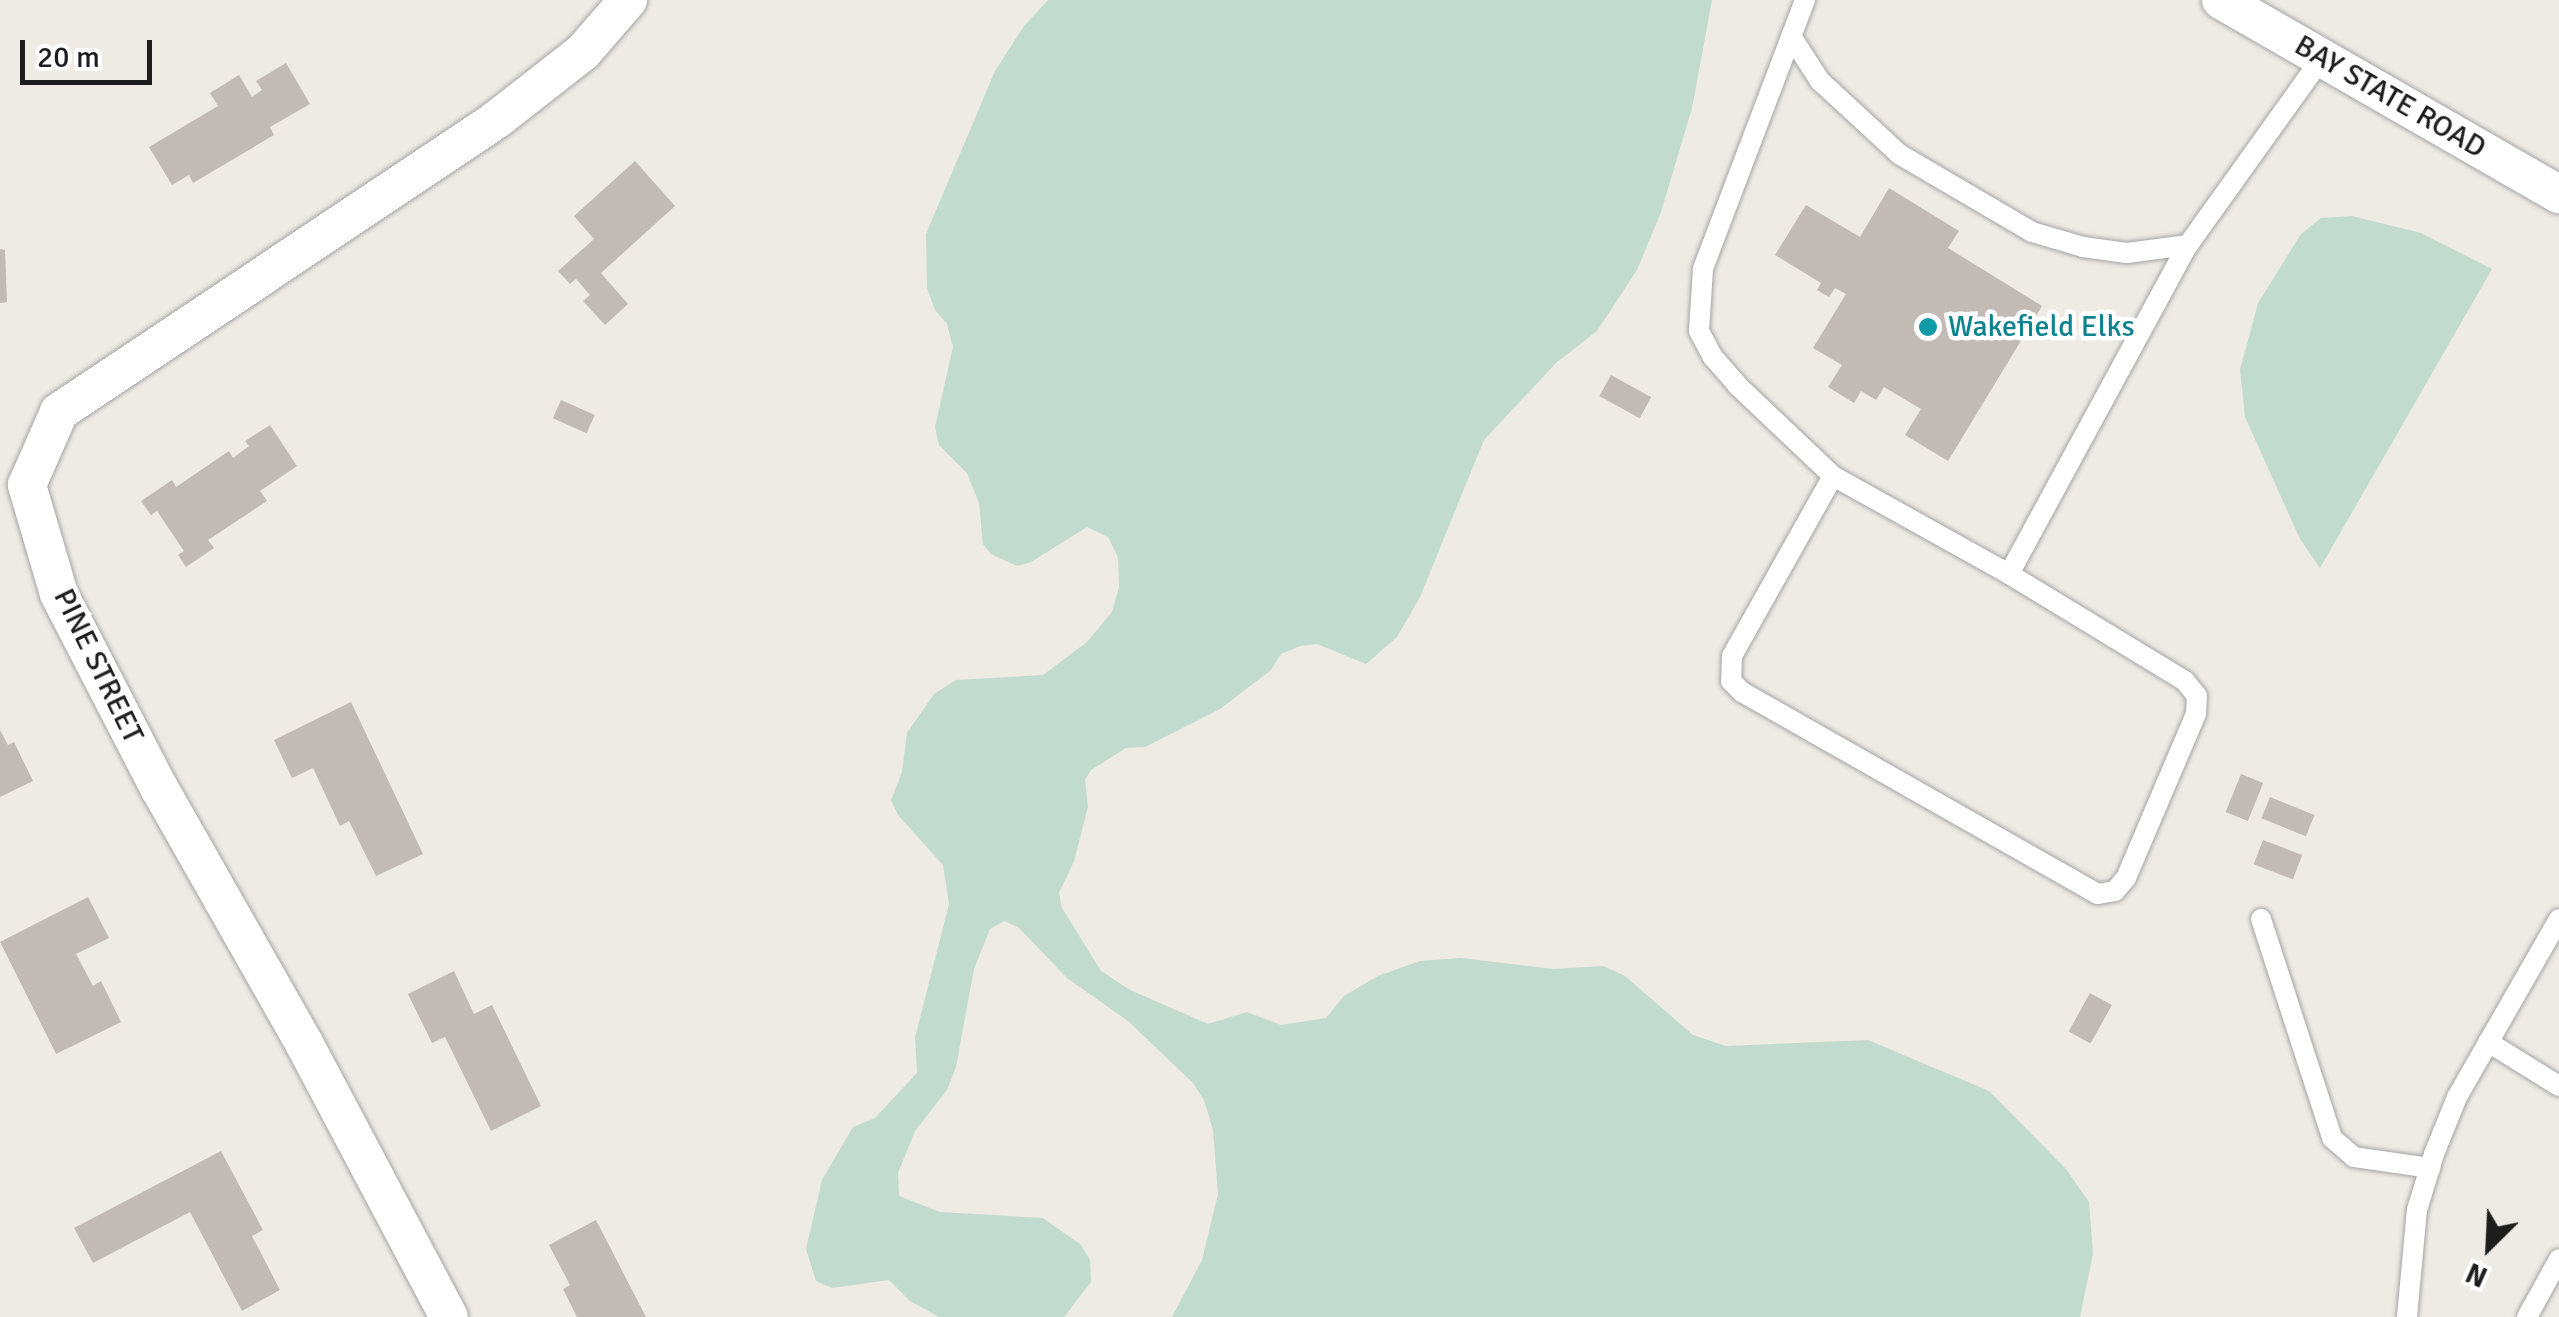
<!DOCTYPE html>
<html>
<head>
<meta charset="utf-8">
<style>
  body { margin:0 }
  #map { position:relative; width:2559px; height:1317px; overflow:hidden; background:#eeeae4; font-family:Signika,sans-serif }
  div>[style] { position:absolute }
  .wetland>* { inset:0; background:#c2dbcf }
  .building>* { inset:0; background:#c2bab4; transform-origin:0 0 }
  .roads { filter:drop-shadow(0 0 2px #a4a4a4) drop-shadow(0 0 2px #a4a4a4) }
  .service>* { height:20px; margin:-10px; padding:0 10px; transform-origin:10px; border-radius:10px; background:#fff }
  .minor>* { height:38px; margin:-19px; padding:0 19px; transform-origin:19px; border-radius:19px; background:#fff }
  .dots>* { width:28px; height:28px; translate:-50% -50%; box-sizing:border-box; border:5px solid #fff; border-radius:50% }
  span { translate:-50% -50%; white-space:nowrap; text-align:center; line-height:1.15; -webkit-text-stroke:9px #fff; paint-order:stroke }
  .street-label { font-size:30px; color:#1d1d1d }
  .culture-label { font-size:30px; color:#0d838f }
  .left { translate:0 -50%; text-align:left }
  .north { position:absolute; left:2439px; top:1197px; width:100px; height:100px; -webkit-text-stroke:8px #fff; paint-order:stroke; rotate:204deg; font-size:28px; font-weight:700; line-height:40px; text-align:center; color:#1d1d1d }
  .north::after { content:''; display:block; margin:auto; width:35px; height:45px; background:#1d1d1d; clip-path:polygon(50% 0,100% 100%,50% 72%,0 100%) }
  .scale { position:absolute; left:20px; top:40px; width:132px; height:45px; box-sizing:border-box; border:5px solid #1d1d1d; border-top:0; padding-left:12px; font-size:30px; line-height:35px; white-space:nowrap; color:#1d1d1d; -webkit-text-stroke:8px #fff; paint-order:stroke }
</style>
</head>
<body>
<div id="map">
  <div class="wetland">
    <i style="clip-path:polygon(1048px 0,1712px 0,1692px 108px,1661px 212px,1637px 270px,1597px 331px,1557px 362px,1484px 440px,1420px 597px,1397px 637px,1366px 664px,1317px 644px,1300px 646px,1281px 654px,1271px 670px,1220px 709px,1145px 747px,1126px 748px,1091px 770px,1085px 780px,1088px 807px,1074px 861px,1059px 893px,1062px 908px,1101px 971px,1130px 990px,1208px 1024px,1247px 1012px,1281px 1025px,1326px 1018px,1344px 996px,1378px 976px,1420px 961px,1461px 958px,1553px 969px,1603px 966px,1625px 976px,1693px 1035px,1726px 1046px,1868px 1040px,1989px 1091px,2066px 1169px,2089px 1202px,2093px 1254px,2080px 1317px,1172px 1317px,1202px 1260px,1218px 1194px,1213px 1130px,1204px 1100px,1193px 1083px,1128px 1021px,1067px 978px,1018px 927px,1004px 921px,990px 929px,974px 969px,956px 1067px,947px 1090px,915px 1131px,898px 1173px,899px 1196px,940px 1212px,1043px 1218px,1081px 1245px,1090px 1260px,1091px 1282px,1064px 1317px,939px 1317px,910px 1301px,889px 1280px,832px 1288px,816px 1281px,806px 1249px,822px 1180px,853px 1127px,875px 1118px,917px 1073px,915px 1038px,949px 904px,943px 865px,898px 815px,891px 800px,902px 772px,907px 733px,934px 694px,956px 680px,1043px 675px,1087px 642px,1112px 612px,1119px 587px,1118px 557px,1108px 537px,1087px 527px,1031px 562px,1017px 566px,991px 554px,983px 544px,979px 503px,967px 473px,939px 445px,935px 427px,953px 347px,947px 324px,935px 310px,927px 288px,926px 234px,995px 71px,1024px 26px)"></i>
    <i style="clip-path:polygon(2352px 216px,2421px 233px,2492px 269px,2320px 568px,2300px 539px,2245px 417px,2240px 370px,2258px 303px,2301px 234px,2321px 218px)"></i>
  </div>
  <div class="building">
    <i style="clip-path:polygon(286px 63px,310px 104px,270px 127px,274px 135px,193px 183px,189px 175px,172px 185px,149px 147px,218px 106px,210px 93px,239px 75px,252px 97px,262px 90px,256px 81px)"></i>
    <i style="clip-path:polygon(635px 161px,675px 206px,601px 273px,628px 304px,605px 325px,583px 301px,590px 295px,576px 279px,570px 284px,558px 271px,594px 239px,574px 216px)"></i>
    <i style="clip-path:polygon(1889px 188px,1959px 231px,1948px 248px,2042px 306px,1948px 461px,1905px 435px,1921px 409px,1884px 387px,1876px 400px,1861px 391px,1854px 403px,1828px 387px,1842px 365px,1813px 348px,1846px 294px,1835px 288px,1829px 297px,1817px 290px,1821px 283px,1775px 255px,1806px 205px,1860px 237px)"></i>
    <i style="clip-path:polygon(0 249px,5px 250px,7px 302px,0 303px)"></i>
    <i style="left:1611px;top:375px;width:46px;height:24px;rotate:29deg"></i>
    <i style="left:561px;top:400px;width:37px;height:20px;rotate:24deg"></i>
    <i style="clip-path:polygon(270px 425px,297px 466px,260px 491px,267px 501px,208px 540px,214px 548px,186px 567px,178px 555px,184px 551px,157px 511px,151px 515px,141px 501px,172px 480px,176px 487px,229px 451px,233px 458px,249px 446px,245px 441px)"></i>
    <i style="clip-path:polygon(351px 702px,423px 854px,376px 876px,349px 821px,340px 826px,313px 768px,292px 778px,274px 740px)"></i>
    <i style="clip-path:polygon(0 730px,8px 745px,14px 742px,33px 781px,0 797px)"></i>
    <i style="left:2241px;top:774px;width:24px;height:41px;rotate:22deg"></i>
    <i style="left:2270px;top:797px;width:48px;height:23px;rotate:22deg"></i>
    <i style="left:2263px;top:840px;width:42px;height:26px;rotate:21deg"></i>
    <i style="clip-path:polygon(88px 897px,109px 938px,76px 954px,93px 986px,101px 981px,121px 1022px,56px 1054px,0 942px)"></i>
    <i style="clip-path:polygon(454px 971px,474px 1014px,492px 1005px,541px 1106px,491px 1131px,445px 1037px,432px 1043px,408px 994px)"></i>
    <i style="left:2090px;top:993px;width:25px;height:44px;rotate:29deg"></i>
    <i style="clip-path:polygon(221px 1151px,263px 1230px,252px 1236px,280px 1290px,242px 1311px,190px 1212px,93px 1263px,74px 1228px)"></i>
    <i style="clip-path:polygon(596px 1220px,646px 1317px,577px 1317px,563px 1289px,570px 1285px,549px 1245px)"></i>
  </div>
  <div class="roads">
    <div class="service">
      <i style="left:1805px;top:0;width:288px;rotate:110.8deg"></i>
      <i style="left:1703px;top:269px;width:62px;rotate:93.7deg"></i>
      <i style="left:1699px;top:331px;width:30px;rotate:62deg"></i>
      <i style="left:1713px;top:357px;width:37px;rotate:49deg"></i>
      <i style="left:1737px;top:385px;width:132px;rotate:43.5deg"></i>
      <i style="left:1833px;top:476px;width:206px;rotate:119.3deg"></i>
      <i style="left:1732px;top:656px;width:25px;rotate:92deg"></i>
      <i style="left:1731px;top:681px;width:16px;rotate:45deg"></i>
      <i style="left:1742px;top:692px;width:409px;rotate:29.6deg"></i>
      <i style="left:2098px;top:894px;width:17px;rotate:-10deg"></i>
      <i style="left:2115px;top:891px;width:17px;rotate:-50deg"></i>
      <i style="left:2126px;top:878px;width:178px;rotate:-66.9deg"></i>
      <i style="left:2196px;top:714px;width:18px;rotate:-87deg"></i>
      <i style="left:2197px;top:696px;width:19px;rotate:-129deg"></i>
      <i style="left:2185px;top:681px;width:206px;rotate:-148.7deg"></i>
      <i style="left:2009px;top:574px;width:375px;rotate:-61.5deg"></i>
      <i style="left:2188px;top:245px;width:230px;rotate:-54.4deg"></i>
      <i style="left:1791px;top:36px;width:54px;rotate:57.2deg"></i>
      <i style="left:1820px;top:81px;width:108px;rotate:42.7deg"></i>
      <i style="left:1899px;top:154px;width:154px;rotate:30.4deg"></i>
      <i style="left:2032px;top:232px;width:53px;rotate:16.4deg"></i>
      <i style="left:2083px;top:247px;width:44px;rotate:7.8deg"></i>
      <i style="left:2127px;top:253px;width:62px;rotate:-7.5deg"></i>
      <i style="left:1833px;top:476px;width:201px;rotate:29.1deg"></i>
      <i style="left:2261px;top:919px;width:230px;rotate:72deg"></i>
      <i style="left:2332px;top:1138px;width:29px;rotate:41deg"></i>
      <i style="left:2354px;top:1157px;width:77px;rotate:8.2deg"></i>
      <i style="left:2488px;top:1042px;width:84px;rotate:31.8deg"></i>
      <i style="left:2407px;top:1317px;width:107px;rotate:-84.7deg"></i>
      <i style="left:2417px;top:1210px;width:59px;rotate:-73.1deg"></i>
      <i style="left:2434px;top:1154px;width:61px;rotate:-68deg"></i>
      <i style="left:2457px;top:1097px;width:205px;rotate:-60.2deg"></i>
      <i style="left:2527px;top:1317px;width:66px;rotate:-61.1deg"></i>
    </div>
    <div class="minor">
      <i style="left:2221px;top:0;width:390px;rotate:29.9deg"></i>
      <i style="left:449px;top:1317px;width:310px;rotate:-117.9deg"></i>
      <i style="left:304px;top:1043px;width:293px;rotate:-119.6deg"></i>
      <i style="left:159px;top:788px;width:218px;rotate:-117.3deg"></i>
      <i style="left:59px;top:594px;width:114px;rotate:-106.4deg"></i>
      <i style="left:27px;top:485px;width:80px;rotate:-66.3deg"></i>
      <i style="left:59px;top:412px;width:526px;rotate:-33.75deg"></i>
      <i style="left:496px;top:120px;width:110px;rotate:-38deg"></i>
      <i style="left:583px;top:52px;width:69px;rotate:-49.1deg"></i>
    </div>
  </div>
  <div class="dots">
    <i style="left:1928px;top:327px;background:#0f9aa8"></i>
  </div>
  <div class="street-label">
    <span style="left:2390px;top:97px;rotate:30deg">BAY STATE ROAD</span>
    <span style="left:98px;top:666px;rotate:64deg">PINE STREET</span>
  </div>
  <div class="culture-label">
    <span class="left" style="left:1948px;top:327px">Wakefield Elks</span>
  </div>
  <div class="north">N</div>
  <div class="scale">20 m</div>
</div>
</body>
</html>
